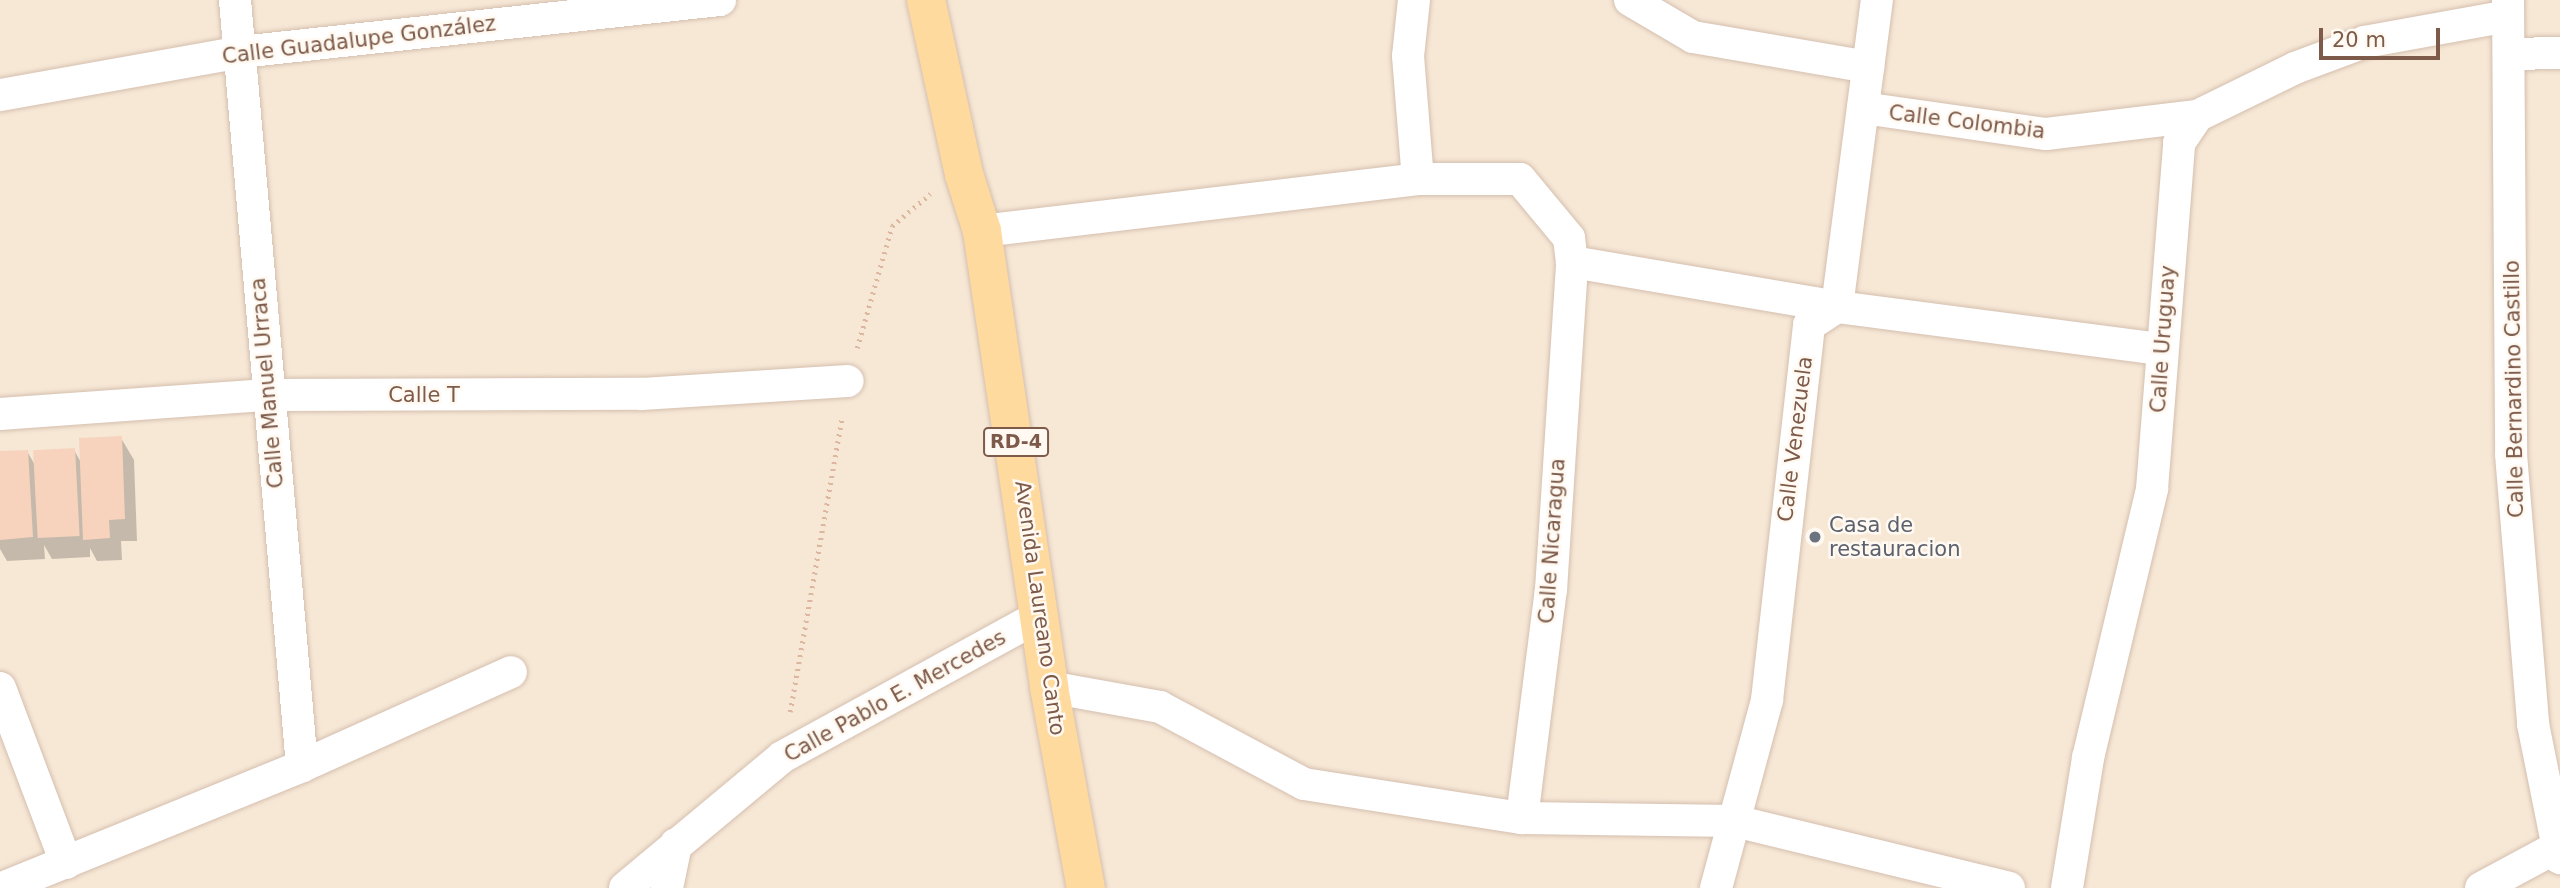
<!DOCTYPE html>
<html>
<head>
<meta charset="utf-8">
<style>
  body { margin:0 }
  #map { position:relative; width:2560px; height:888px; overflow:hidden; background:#fef6e9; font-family:"DejaVu Sans",sans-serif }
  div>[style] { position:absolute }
  .residential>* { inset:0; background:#f7e8d6; transform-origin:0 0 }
  .shadow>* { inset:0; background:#0003 }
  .building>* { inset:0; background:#f7d3be; transform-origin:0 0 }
  .path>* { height:4.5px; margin-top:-2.25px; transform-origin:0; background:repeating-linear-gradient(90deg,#ddb6a0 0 2px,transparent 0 7px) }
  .roads { filter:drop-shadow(0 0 2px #d5bfaf) drop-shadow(0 0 2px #d5bfaf) }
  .street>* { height:32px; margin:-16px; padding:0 16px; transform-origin:16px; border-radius:16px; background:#fff }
  .primary>* { height:38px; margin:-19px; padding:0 19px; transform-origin:19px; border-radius:19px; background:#ffda9f }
  .dots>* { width:19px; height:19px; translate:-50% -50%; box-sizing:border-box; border:4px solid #fff9f1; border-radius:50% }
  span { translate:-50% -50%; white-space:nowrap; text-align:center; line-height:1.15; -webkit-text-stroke:5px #fff9f1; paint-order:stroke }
  .shield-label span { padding:2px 5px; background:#fff9f1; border:2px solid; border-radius:5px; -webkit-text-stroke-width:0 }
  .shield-label { font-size:19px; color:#7d5a49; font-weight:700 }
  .street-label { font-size:21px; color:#7d5a49 }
  .worship-label { font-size:21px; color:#5b616d }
  .left { translate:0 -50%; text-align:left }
  .scale { position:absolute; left:2319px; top:28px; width:121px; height:32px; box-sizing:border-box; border:4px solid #7d5a49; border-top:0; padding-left:9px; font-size:21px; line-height:24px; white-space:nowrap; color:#7d5a49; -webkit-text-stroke:5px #fff9f1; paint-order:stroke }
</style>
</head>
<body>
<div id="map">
  <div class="residential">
    <i style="left:0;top:0;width:2560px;height:888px"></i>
  </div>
  <div class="shadow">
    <i style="clip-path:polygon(121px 438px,134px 460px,137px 541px,121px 541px,122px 560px,97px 561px,90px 548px,90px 557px,52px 559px,44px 545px,45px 559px,7px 561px,0 549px,0 453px,27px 451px,36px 467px,74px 450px,82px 464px)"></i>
  </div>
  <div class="building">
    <i style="clip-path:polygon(122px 436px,125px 519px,109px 520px,110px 538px,83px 540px,79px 438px)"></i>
    <i style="left:75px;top:448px;width:88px;height:42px;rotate:87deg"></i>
    <i style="clip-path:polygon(28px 450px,33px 537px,0 540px,0 451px)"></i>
  </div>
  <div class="path">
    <i style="left:857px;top:348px;width:127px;rotate:-74deg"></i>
    <i style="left:892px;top:226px;width:50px;rotate:-40.1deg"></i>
    <i style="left:790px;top:712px;width:299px;rotate:-80deg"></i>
  </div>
  <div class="roads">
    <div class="street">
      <i style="left:235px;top:0;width:769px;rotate:85deg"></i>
      <i style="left:1414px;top:0;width:56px;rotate:96.1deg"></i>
      <i style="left:1408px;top:56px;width:123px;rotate:85.4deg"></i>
      <i style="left:1630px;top:0;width:73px;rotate:30.4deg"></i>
      <i style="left:1693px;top:37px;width:178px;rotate:9.7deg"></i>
      <i style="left:2508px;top:0;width:454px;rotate:89.6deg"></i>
      <i style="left:2511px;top:454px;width:271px;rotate:85.3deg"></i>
      <i style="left:2533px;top:724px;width:137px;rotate:78.6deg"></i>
      <i style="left:2511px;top:54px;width:49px;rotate:-1.2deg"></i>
      <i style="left:0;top:95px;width:245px;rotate:-10.1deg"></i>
      <i style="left:241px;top:52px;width:482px;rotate:-6.2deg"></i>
      <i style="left:1863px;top:108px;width:185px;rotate:8.1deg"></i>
      <i style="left:2046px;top:134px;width:152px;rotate:-6.8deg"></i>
      <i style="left:982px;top:231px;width:439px;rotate:-6.8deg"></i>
      <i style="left:1418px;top:179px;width:102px"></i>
      <i style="left:1520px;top:179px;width:77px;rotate:50.3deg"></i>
      <i style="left:1569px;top:238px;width:24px;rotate:83deg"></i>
      <i style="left:1572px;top:262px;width:269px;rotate:9.6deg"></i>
      <i style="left:1837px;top:307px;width:326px;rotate:7.4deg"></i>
      <i style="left:0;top:414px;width:268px;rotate:-4.1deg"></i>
      <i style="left:267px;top:395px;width:375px;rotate:-0.2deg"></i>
      <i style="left:642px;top:394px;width:206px;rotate:-3.6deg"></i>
      <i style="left:1049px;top:687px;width:113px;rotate:10.2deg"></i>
      <i style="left:1160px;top:707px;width:163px;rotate:28.1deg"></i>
      <i style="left:1304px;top:784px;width:221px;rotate:8.9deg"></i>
      <i style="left:1522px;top:818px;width:213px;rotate:0.8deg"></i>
      <i style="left:1735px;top:821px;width:282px;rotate:13.7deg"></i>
      <i style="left:0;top:688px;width:187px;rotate:69.3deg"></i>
      <i style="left:1522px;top:818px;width:230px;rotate:-82.8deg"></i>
      <i style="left:1551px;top:590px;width:329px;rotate:-86.3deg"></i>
      <i style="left:2px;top:888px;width:324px;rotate:-22.1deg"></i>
      <i style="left:302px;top:766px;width:229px;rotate:-24.2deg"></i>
      <i style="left:625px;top:888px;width:204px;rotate:-39.8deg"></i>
      <i style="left:782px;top:757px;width:294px;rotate:-28.7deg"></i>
      <i style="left:667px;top:888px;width:45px;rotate:-78.4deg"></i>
      <i style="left:1716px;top:888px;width:195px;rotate:-74.8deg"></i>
      <i style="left:1767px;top:700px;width:377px;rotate:-83.6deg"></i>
      <i style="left:1809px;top:325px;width:33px;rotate:-33deg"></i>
      <i style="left:1837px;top:307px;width:310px;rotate:-82.6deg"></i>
      <i style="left:2067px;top:888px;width:132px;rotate:-80.8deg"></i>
      <i style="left:2088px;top:758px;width:277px;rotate:-76.6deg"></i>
      <i style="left:2152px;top:489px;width:347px;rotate:-85.5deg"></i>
      <i style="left:2179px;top:143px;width:32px;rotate:-56deg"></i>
      <i style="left:2197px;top:116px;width:109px;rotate:-26.1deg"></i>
      <i style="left:2295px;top:68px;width:75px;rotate:-20.4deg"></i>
      <i style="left:2365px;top:42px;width:145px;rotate:-10.3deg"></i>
      <i style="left:2481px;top:888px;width:86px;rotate:-28.3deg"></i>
    </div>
    <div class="primary">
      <i style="left:926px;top:0;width:178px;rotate:77.7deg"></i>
      <i style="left:964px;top:174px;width:60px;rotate:72.5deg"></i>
      <i style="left:982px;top:231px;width:461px;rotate:81.6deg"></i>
      <i style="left:1049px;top:687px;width:204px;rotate:79.6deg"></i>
    </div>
  </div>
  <div class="dots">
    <i style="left:1815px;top:537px;background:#6b7280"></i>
  </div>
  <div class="shield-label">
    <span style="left:1016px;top:442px">RD-4</span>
  </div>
  <div class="street-label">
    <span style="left:359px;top:40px;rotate:-7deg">Calle Guadalupe González</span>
    <span style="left:1967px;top:122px;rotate:7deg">Calle Colombia</span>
    <span style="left:2163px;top:339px;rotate:-86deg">Calle Uruguay</span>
    <span style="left:267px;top:383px;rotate:-95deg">Calle Manuel Urraca</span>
    <span style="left:2514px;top:389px;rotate:-91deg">Calle Bernardino Castillo</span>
    <span style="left:424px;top:395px">Calle T</span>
    <span style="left:1795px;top:439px;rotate:-83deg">Calle Venezuela</span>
    <span style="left:1552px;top:541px;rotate:-86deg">Calle Nicaragua</span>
    <span style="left:1040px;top:608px;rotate:82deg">Avenida Laureano Canto</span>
    <span style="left:895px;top:696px;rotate:-29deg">Calle Pablo E. Mercedes</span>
  </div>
  <div class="worship-label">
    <span class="left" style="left:1829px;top:537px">Casa de<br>restauracion</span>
  </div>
  <div class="scale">20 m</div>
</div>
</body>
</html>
